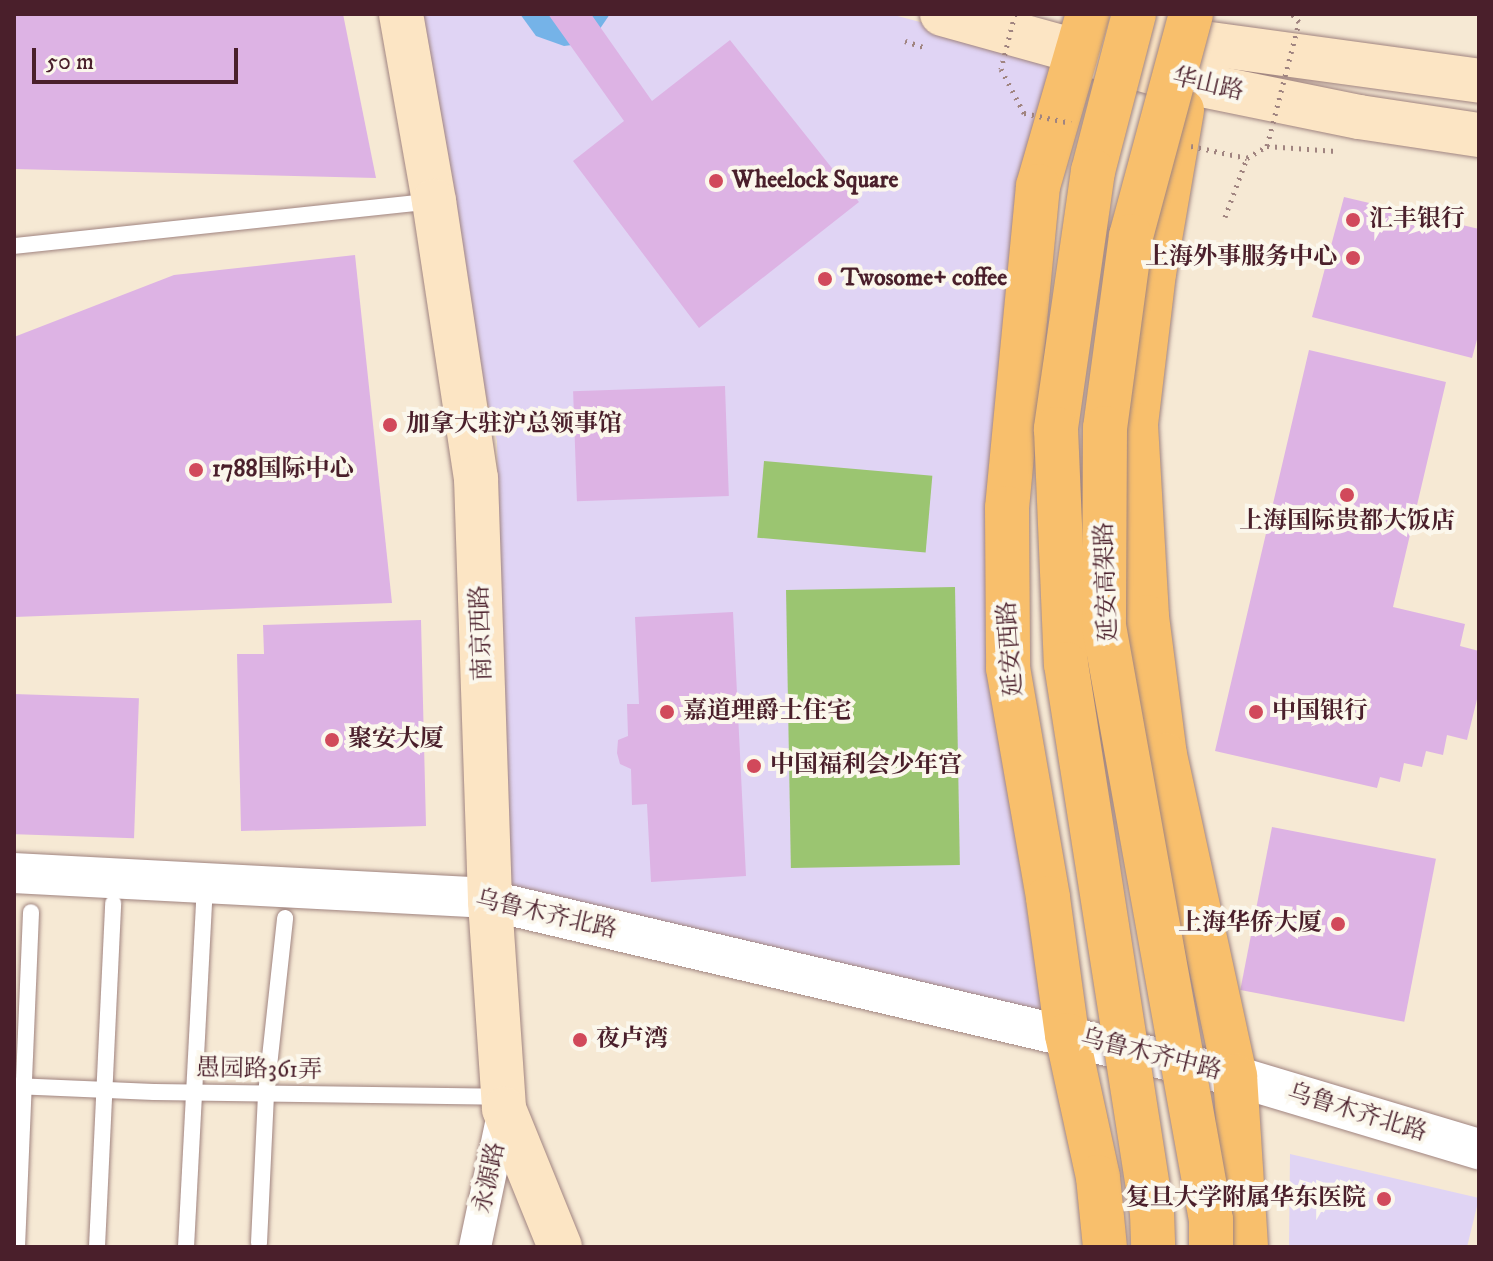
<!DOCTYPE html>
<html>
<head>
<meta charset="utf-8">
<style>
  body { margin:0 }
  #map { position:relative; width:1493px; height:1261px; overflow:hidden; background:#f6e9d4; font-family:"IM FELL DW Pica","Noto Serif SC",serif }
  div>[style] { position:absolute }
  .built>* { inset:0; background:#e0d4f4 }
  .green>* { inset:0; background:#9bc571; transform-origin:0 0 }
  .water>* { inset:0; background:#75b3e8 }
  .building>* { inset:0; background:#ddb3e4; transform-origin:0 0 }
  .path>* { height:5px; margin-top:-2.5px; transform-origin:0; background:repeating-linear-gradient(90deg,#a08480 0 2px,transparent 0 8px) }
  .roads { filter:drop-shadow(0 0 2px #a08480) drop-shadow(0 0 2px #a08480) }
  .service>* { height:16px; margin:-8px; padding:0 8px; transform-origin:8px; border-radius:8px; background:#fff }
  .minor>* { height:32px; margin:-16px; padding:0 16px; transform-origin:16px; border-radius:16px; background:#fff }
  .tertiary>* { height:40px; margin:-20px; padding:0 20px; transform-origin:20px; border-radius:20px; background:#fff }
  .secondary>* { height:44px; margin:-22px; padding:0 22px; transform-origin:22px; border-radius:22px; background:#fce5c4 }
  .primary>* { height:44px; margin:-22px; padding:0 22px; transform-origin:22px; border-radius:22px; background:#f8bf6c }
  .path-bridge>* { height:5px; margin-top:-2.5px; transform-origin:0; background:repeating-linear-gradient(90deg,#a08480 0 2px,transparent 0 8px) }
  .bridges { filter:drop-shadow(0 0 2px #a08480) drop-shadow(0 0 2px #a08480) }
  .trunk-bridge>* { height:44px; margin:-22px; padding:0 22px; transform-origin:22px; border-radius:22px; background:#f8bf6c }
  .dots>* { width:22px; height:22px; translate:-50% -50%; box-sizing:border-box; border:4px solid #fbf7ec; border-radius:50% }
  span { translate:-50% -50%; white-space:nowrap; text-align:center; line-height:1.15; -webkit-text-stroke:8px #fbf7ec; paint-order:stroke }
  .street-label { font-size:24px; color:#4a1f2b }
  .poi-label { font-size:24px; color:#4a1f2b; font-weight:700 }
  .left { translate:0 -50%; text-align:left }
  .right { translate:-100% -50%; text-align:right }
  .frame { position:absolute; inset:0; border:16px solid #4a1f2b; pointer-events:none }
  .scale { position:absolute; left:32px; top:48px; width:206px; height:36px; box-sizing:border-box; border:4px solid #4a1f2b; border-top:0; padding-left:10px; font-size:24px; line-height:28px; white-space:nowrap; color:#4a1f2b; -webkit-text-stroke:6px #fbf7ec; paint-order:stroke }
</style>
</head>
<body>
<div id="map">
  <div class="built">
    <i style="clip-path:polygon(413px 14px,890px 14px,1060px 59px,988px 561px,985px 643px,1043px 1015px,506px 889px,497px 441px,475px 349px)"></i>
    <i style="clip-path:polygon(1290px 1154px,1479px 1198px,1467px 1247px,1289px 1247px)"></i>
  </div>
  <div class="green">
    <i style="left:764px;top:461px;width:169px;height:77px;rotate:5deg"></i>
    <i style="left:955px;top:587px;width:278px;height:169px;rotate:89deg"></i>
  </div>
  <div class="water">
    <i style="clip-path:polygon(520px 14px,610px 14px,595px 36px,580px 44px,564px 46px,536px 36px)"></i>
  </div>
  <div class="building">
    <i style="clip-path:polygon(14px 14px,343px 14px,376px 178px,14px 169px)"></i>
    <i style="clip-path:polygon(548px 14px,591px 14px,652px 101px,730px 40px,859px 202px,699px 328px,573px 161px,624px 121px)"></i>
    <i style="clip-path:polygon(1344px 197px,1479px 229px,1479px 332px,1472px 358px,1312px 317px)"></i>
    <i style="clip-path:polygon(355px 255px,392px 603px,14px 617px,14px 337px,174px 275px)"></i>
    <i style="clip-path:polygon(1309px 350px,1446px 382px,1393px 607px,1465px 624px,1460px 646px,1479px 651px,1479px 691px,1467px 740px,1447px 735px,1443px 755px,1426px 751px,1422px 767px,1404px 763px,1400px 782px,1380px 777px,1377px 788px,1215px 751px)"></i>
    <i style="left:725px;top:386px;width:110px;height:152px;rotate:88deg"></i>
    <i style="clip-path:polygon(733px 612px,746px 876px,651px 882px,647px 804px,632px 805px,631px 769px,620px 764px,617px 753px,618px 740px,628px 736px,627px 704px,639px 704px,635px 617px)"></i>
    <i style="clip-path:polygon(421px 620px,426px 826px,241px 831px,237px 654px,264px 654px,263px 625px)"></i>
    <i style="left:14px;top:694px;width:125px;height:140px;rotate:2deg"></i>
    <i style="left:1272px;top:827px;width:167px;height:166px;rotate:11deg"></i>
  </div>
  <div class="path">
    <i style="left:905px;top:41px;width:23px;rotate:18deg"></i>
    <i style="left:1267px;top:146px;width:69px;rotate:4.1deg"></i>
    <i style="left:1225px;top:217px;width:63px;rotate:-69.6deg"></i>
  </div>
  <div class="roads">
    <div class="service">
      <i style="left:14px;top:246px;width:421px;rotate:-6.1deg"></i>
      <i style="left:14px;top:1086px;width:140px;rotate:2.5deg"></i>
      <i style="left:154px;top:1092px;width:347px;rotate:0.8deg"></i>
      <i style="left:259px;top:1243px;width:149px;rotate:-87.3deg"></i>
      <i style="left:266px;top:1094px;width:177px;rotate:-83.8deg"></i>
      <i style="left:17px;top:1247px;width:335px;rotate:-87.6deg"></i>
      <i style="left:97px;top:1247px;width:344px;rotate:-87.3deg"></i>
      <i style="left:186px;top:1247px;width:365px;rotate:-87deg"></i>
    </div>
    <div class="minor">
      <i style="left:475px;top:1247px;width:141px;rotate:-78.1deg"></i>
    </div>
    <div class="tertiary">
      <i style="left:14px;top:873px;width:461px;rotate:3deg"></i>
      <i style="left:474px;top:897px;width:782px;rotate:13.24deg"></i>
      <i style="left:1235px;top:1076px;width:255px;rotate:16.7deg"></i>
    </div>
    <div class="secondary">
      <i style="left:401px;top:14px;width:190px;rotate:80deg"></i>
      <i style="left:434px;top:201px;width:280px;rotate:81.4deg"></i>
      <i style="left:476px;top:478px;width:424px;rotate:88.1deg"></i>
      <i style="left:490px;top:902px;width:207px;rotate:86.1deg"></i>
      <i style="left:504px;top:1109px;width:149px;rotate:67.9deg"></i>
      <i style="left:942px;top:14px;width:254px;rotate:15.5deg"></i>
      <i style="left:1187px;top:82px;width:176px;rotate:11.5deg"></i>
      <i style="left:1359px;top:117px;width:121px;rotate:8.5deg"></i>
      <i style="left:1096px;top:14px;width:104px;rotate:15.6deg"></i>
      <i style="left:1196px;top:42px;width:286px;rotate:7.8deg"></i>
    </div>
    <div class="primary">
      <i style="left:1088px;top:14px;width:179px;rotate:106.2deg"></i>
      <i style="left:1038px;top:186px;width:323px;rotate:95.5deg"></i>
      <i style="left:1007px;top:508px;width:160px;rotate:89.6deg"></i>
      <i style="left:1008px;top:668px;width:233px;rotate:80.1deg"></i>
      <i style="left:1048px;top:898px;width:138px;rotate:82.1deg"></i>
      <i style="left:1067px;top:1035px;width:145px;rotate:77.7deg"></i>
      <i style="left:1098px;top:1177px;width:70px;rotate:84.3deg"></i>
      <i style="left:1182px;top:110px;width:165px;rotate:99.7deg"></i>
      <i style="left:1154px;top:273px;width:153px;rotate:96.8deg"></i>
      <i style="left:1136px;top:425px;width:192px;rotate:86.7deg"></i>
      <i style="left:1147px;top:617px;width:139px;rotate:82.6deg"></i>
      <i style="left:1165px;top:755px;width:329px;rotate:77.7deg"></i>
      <i style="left:1235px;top:1076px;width:171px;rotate:86.3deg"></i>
    </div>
  </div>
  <div class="path-bridge">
    <i style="left:1015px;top:14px;width:57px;rotate:104.3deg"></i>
    <i style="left:1001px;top:69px;width:50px;rotate:62.4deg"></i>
    <i style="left:1024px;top:113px;width:48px;rotate:12deg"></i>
    <i style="left:1191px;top:146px;width:57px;rotate:12.1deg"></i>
    <i style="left:1247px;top:158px;width:23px;rotate:-31deg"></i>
    <i style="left:1267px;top:146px;width:128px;rotate:-75.5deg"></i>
    <i style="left:1299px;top:22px;width:11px;rotate:-131deg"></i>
  </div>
  <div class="bridges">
    <div class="trunk-bridge">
      <i style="left:1134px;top:14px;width:162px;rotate:104.6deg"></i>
      <i style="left:1093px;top:171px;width:261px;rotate:98.2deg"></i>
      <i style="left:1056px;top:429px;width:235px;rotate:87.6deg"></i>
      <i style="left:1066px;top:664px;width:556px;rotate:81.1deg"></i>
      <i style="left:1152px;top:1213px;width:34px;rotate:88deg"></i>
      <i style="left:1191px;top:14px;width:230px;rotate:105.1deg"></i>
      <i style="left:1131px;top:236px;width:194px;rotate:97.7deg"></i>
      <i style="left:1105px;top:428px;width:198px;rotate:90.3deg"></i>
      <i style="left:1104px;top:626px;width:604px;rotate:79.79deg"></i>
      <i style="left:1211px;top:1220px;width:27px;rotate:90deg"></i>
    </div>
  </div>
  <div class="dots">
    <i style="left:716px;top:181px;background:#d1495b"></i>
    <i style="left:1353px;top:220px;background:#d1495b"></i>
    <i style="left:1353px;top:258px;background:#d1495b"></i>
    <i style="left:825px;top:279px;background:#d1495b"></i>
    <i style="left:390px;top:425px;background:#d1495b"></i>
    <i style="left:196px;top:470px;background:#d1495b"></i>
    <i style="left:1347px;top:495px;background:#d1495b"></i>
    <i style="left:667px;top:712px;background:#d1495b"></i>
    <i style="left:1256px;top:712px;background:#d1495b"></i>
    <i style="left:332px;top:740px;background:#d1495b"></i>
    <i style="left:754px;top:766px;background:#d1495b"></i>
    <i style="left:1338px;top:924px;background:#d1495b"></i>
    <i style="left:580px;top:1040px;background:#d1495b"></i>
    <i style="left:1384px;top:1199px;background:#d1495b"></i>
  </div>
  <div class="street-label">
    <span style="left:1208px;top:85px;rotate:13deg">华山路</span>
    <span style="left:1107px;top:582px;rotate:-92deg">延安高架路</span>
    <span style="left:482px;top:633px;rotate:-92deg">南京西路</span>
    <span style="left:1011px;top:649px;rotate:-94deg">延安西路</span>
    <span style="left:546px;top:915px;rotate:13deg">乌鲁木齐北路</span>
    <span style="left:1151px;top:1055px;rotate:14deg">乌鲁木齐中路</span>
    <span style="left:259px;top:1070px;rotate:1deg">愚园路361弄</span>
    <span style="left:1357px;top:1113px;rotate:17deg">乌鲁木齐北路</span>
    <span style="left:490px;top:1178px;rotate:-78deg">永源路</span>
  </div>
  <div class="poi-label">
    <span class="left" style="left:732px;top:181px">Wheelock Square</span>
    <span class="left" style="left:1369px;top:220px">汇丰银行</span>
    <span class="right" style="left:1337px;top:258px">上海外事服务中心</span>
    <span class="left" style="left:841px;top:279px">Twosome+ coffee</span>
    <span class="left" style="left:406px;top:425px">加拿大驻沪总领事馆</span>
    <span class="left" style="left:212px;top:470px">1788国际中心</span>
    <span style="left:1347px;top:522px">上海国际贵都大饭店</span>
    <span class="left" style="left:683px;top:712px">嘉道理爵士住宅</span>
    <span class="left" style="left:1272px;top:712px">中国银行</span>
    <span class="left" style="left:348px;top:740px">聚安大厦</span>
    <span class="left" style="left:770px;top:766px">中国福利会少年宫</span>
    <span class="right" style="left:1322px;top:924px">上海华侨大厦</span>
    <span class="left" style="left:596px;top:1040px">夜卢湾</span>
    <span class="right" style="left:1366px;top:1199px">复旦大学附属华东医院</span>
  </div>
  <div class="frame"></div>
  <div class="scale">50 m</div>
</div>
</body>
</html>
